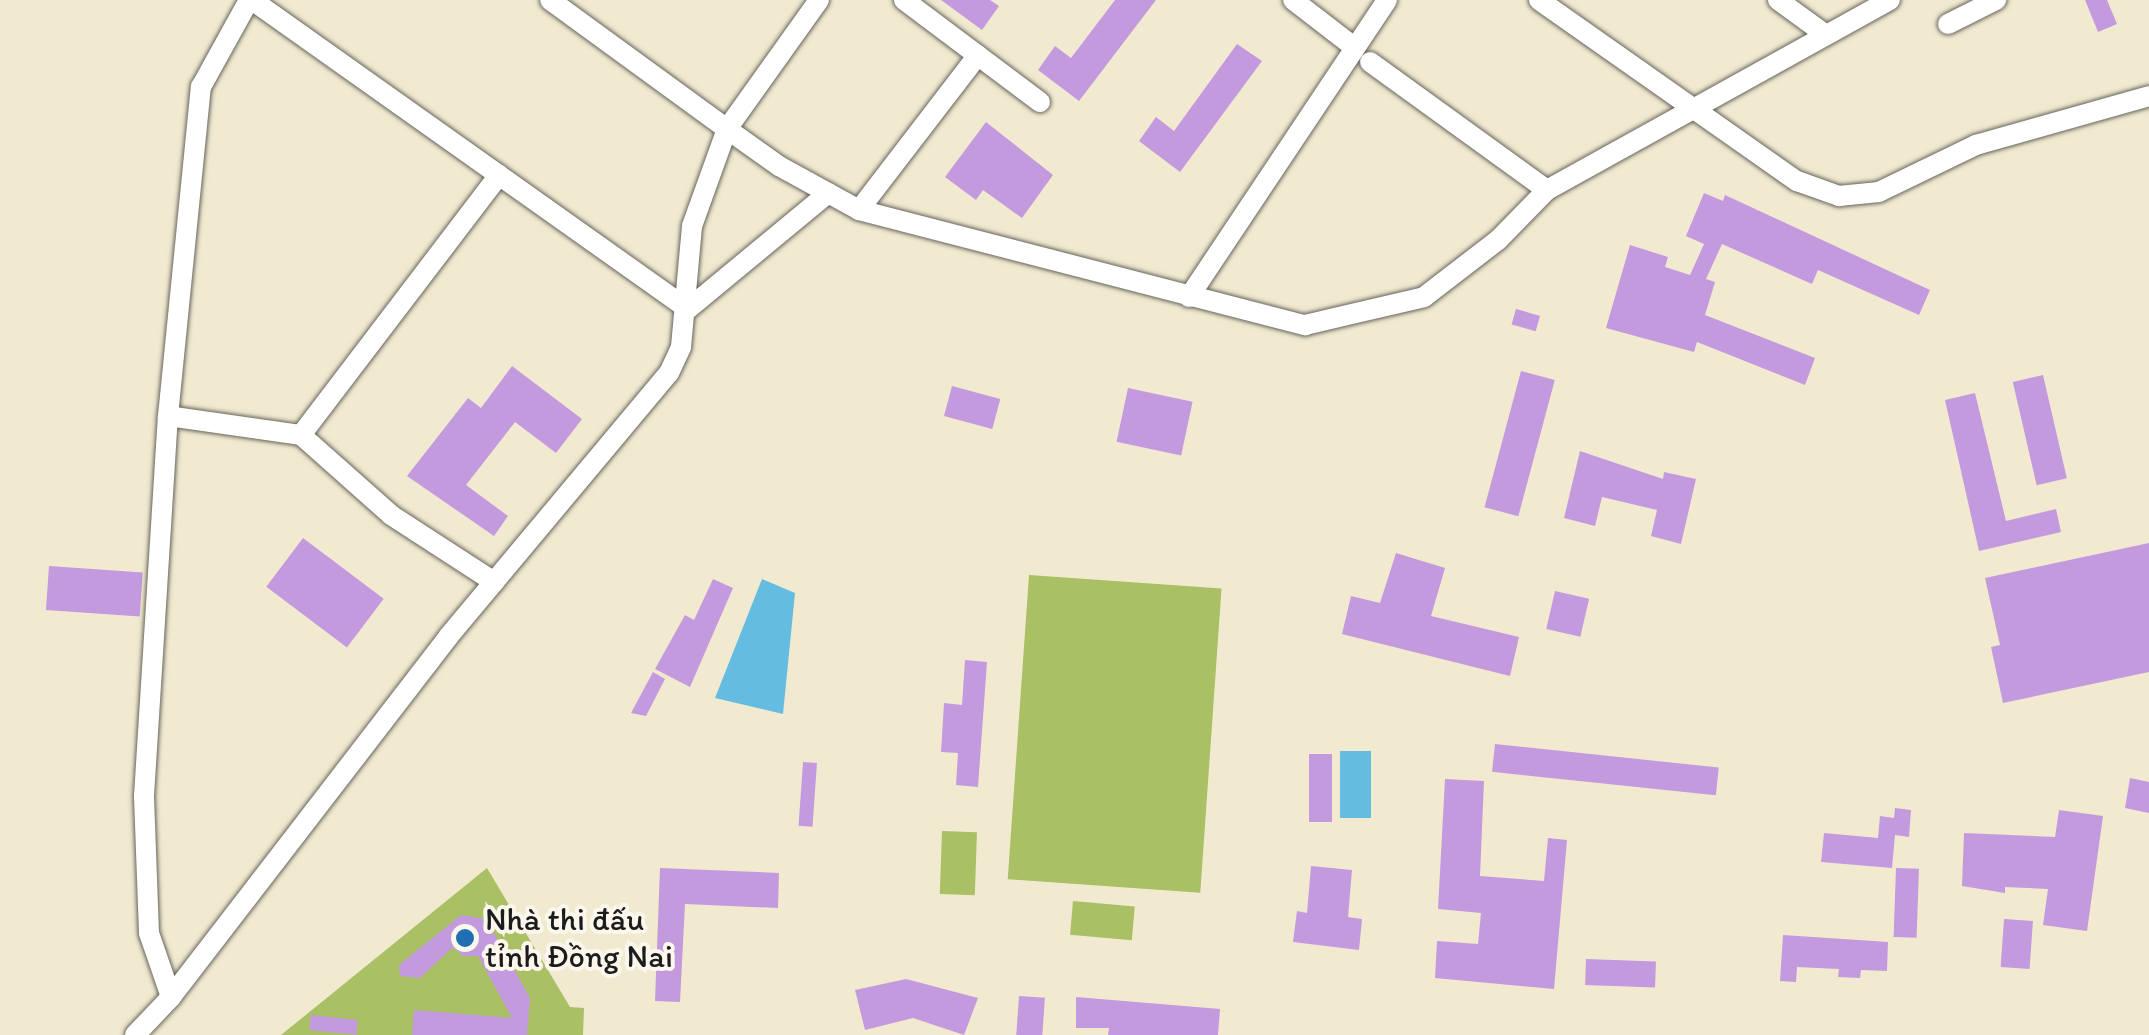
<!DOCTYPE html>
<html>
<head>
<meta charset="utf-8">
<style>
  body { margin:0 }
  #map { position:relative; width:2149px; height:1035px; overflow:hidden; background:#f1ead1; font-family:Itim,sans-serif }
  div>[style] { position:absolute }
  .green>* { inset:0; background:#aac065; transform-origin:0 0 }
  .water>* { inset:0; background:#64bde1; transform-origin:0 0 }
  .building>* { inset:0; background:#c39ade; transform-origin:0 0 }
  .roads { filter:drop-shadow(0 0 2px #67645b) drop-shadow(0 0 2px #67645b) }
  .minor>* { height:20px; margin:-10px; padding:0 10px; transform-origin:10px; border-radius:10px; background:#fff }
  .dots>* { width:28px; height:28px; translate:-50% -50%; box-sizing:border-box; border:5px solid #fbf7ec; border-radius:50% }
  span { translate:-50% -50%; white-space:nowrap; text-align:center; line-height:1.15; -webkit-text-stroke:8px #fbf7ec; paint-order:stroke }
  .poi-label { font-size:32px; color:#1c1c1c }
  .left { translate:0 -50%; text-align:left }
</style>
</head>
<body>
<div id="map">
  <div class="green">
    <i style="left:1029px;top:575px;width:193px;height:305px;rotate:4deg"></i>
    <i style="left:942px;top:831px;width:35px;height:63px;rotate:2deg"></i>
    <i style="clip-path:polygon(487px 868px,570px 1007px,584px 1008px,583px 1035px,281px 1035px)"></i>
    <i style="left:1073px;top:901px;width:62px;height:34px;rotate:5deg"></i>
  </div>
  <div class="water">
    <i style="clip-path:polygon(762px 579px,795px 593px,783px 714px,715px 698px)"></i>
    <i style="left:1340px;top:751px;width:31px;height:67px"></i>
  </div>
  <div class="building">
    <i style="clip-path:polygon(941px 0,990px 0,999px 6px,982px 30px)"></i>
    <i style="clip-path:polygon(1115px 0,1156px 0,1079px 101px,1038px 70px,1055px 46px,1071px 58px)"></i>
    <i style="clip-path:polygon(2085px 0,2107px 0,2117px 24px,2098px 32px)"></i>
    <i style="clip-path:polygon(1237px 44px,1262px 61px,1180px 172px,1139px 141px,1156px 117px,1174px 131px)"></i>
    <i style="clip-path:polygon(986px 122px,1053px 175px,1022px 218px,983px 190px,976px 200px,945px 177px)"></i>
    <i style="clip-path:polygon(1704px 193px,1723px 201px,1725px 195px,1930px 290px,1919px 315px,1818px 270px,1812px 284px,1722px 244px,1706px 279px,1715px 282px,1705px 315px,1815px 358px,1805px 385px,1697px 342px,1694px 352px,1606px 328px,1630px 245px,1668px 257px,1665px 267px,1690px 275px,1704px 244px,1686px 236px)"></i>
    <i style="left:1516px;top:309px;width:25px;height:16px;rotate:16deg"></i>
    <i style="clip-path:polygon(512px 366px,582px 419px,556px 453px,515px 422px,466px 485px,508px 516px,494px 536px,407px 476px,468px 398px,481px 408px)"></i>
    <i style="left:1521px;top:371px;width:35px;height:141px;rotate:15deg"></i>
    <i style="left:2043px;top:375px;width:106px;height:31px;rotate:77deg"></i>
    <i style="left:952px;top:386px;width:50px;height:31px;rotate:15deg"></i>
    <i style="left:1128px;top:388px;width:66px;height:55px;rotate:12deg"></i>
    <i style="clip-path:polygon(1975px 393px,2006px 521px,2056px 509px,2061px 532px,1979px 551px,1945px 400px)"></i>
    <i style="clip-path:polygon(1580px 451px,1663px 479px,1664px 472px,1696px 479px,1681px 544px,1651px 536px,1657px 510px,1602px 497px,1595px 526px,1564px 518px)"></i>
    <i style="left:303px;top:538px;width:101px;height:61px;rotate:37deg"></i>
    <i style="clip-path:polygon(2149px 543px,2149px 672px,2003px 703px,1991px 647px,2000px 645px,1985px 578px)"></i>
    <i style="clip-path:polygon(1396px 553px,1445px 568px,1431px 616px,1519px 637px,1510px 676px,1342px 634px,1351px 596px,1380px 603px)"></i>
    <i style="left:49px;top:566px;width:94px;height:44px;rotate:4deg"></i>
    <i style="clip-path:polygon(713px 579px,733px 588px,690px 687px,655px 669px,685px 615px,694px 620px)"></i>
    <i style="left:1555px;top:591px;width:35px;height:39px;rotate:13deg"></i>
    <i style="clip-path:polygon(965px 660px,987px 662px,978px 787px,956px 785px,958px 753px,941px 752px,944px 703px,962px 705px)"></i>
    <i style="clip-path:polygon(653px 672px,665px 679px,646px 716px,631px 713px)"></i>
    <i style="left:1495px;top:744px;width:225px;height:28px;rotate:6deg"></i>
    <i style="left:1309px;top:754px;width:23px;height:68px"></i>
    <i style="left:803px;top:762px;width:14px;height:64px;rotate:4deg"></i>
    <i style="clip-path:polygon(2130px 778px,2149px 782px,2149px 813px,2125px 808px)"></i>
    <i style="clip-path:polygon(1445px 779px,1484px 781px,1480px 876px,1544px 881px,1548px 838px,1567px 840px,1554px 989px,1435px 978px,1437px 941px,1478px 944px,1481px 913px,1438px 909px)"></i>
    <i style="clip-path:polygon(1895px 808px,1911px 810px,1909px 837px,1895px 835px,1892px 868px,1821px 862px,1824px 833px,1878px 838px,1880px 816px,1894px 818px)"></i>
    <i style="clip-path:polygon(2059px 810px,2103px 816px,2087px 931px,2043px 925px,2048px 889px,2005px 887px,2005px 893px,1962px 886px,1964px 833px,2055px 837px)"></i>
    <i style="clip-path:polygon(1311px 866px,1352px 870px,1348px 917px,1362px 919px,1359px 950px,1293px 942px,1297px 911px,1307px 913px)"></i>
    <i style="clip-path:polygon(660px 868px,779px 873px,778px 908px,685px 904px,680px 1002px,655px 1001px)"></i>
    <i style="left:1896px;top:868px;width:23px;height:69px;rotate:2deg"></i>
    <i style="clip-path:polygon(461px 915px,486px 919px,530px 998px,527px 1035px,412px 1035px,414px 1010px,512px 1018px,478px 956px,463px 956px,453px 947px,420px 978px,400px 976px,399px 965px)"></i>
    <i style="left:2004px;top:919px;width:29px;height:48px;rotate:4deg"></i>
    <i style="clip-path:polygon(1783px 935px,1888px 942px,1887px 971px,1861px 970px,1860px 978px,1838px 977px,1839px 969px,1797px 967px,1796px 982px,1780px 981px)"></i>
    <i style="left:1586px;top:959px;width:70px;height:26px;rotate:2deg"></i>
    <i style="clip-path:polygon(906px 979px,978px 998px,964px 1035px,913px 1018px,865px 1030px,855px 990px)"></i>
    <i style="left:1019px;top:996px;width:26px;height:39px;rotate:4deg"></i>
    <i style="clip-path:polygon(1076px 997px,1220px 1009px,1218px 1035px,1108px 1035px,1109px 1028px,1076px 1028px)"></i>
    <i style="left:311px;top:1015px;width:47px;height:15px;rotate:6deg"></i>
  </div>
  <div class="roads">
    <div class="minor">
      <i style="left:252px;top:0;width:534px;rotate:35.33deg"></i>
      <i style="left:688px;top:309px;width:182px;rotate:-39.6deg"></i>
      <i style="left:819px;top:0;width:158px;rotate:125.5deg"></i>
      <i style="left:727px;top:129px;width:64px;rotate:35.4deg"></i>
      <i style="left:779px;top:166px;width:91px;rotate:28.8deg"></i>
      <i style="left:859px;top:210px;width:461px;rotate:14.5deg"></i>
      <i style="left:1305px;top:325px;width:122px;rotate:-13.2deg"></i>
      <i style="left:1424px;top:297px;width:93px;rotate:-37.6deg"></i>
      <i style="left:1498px;top:240px;width:70px;rotate:-45.6deg"></i>
      <i style="left:1547px;top:190px;width:392px;rotate:-29deg"></i>
      <i style="left:904px;top:0;width:170px;rotate:36.9deg"></i>
      <i style="left:1293px;top:0;width:77px;rotate:37.6deg"></i>
      <i style="left:1539px;top:0;width:315px;rotate:35.1deg"></i>
      <i style="left:1797px;top:181px;width:45px;rotate:19.7deg"></i>
      <i style="left:1839px;top:196px;width:40px;rotate:-5.7deg"></i>
      <i style="left:1879px;top:192px;width:108px;rotate:-25.9deg"></i>
      <i style="left:1976px;top:145px;width:180px;rotate:-15.8deg"></i>
      <i style="left:1778px;top:0;width:59px;rotate:36.1deg"></i>
      <i style="left:1948px;top:24px;width:54px;rotate:-26.6deg"></i>
      <i style="left:1370px;top:62px;width:218px;rotate:35.9deg"></i>
      <i style="left:859px;top:210px;width:195px;rotate:-52.5deg"></i>
      <i style="left:1189px;top:297px;width:357px;rotate:-56.3deg"></i>
      <i style="left:168px;top:416px;width:331px;rotate:-84.3deg"></i>
      <i style="left:201px;top:87px;width:99px;rotate:-61.1deg"></i>
      <i style="left:301px;top:435px;width:327px;rotate:-52.7deg"></i>
      <i style="left:171px;top:997px;width:68px;rotate:-109deg"></i>
      <i style="left:149px;top:933px;width:137px;rotate:-92.1deg"></i>
      <i style="left:144px;top:796px;width:381px;rotate:-86.4deg"></i>
      <i style="left:168px;top:416px;width:134px;rotate:8.1deg"></i>
      <i style="left:301px;top:435px;width:120px;rotate:41.6deg"></i>
      <i style="left:391px;top:515px;width:123px;rotate:33deg"></i>
      <i style="left:135px;top:1035px;width:52px;rotate:-46.5deg"></i>
      <i style="left:171px;top:997px;width:454px;rotate:-52.4deg"></i>
      <i style="left:448px;top:637px;width:344px;rotate:-50.1deg"></i>
      <i style="left:669px;top:373px;width:29px;rotate:-65deg"></i>
      <i style="left:681px;top:347px;width:121px;rotate:-84.8deg"></i>
      <i style="left:692px;top:226px;width:103px;rotate:-70.2deg"></i>
      <i style="left:727px;top:129px;width:219px;rotate:-143.9deg"></i>
    </div>
  </div>
  <div class="dots">
    <i style="left:465px;top:938px;background:#1f6fb2"></i>
  </div>
  <div class="poi-label">
    <span class="left" style="left:485px;top:938px">Nhà thi đấu<br>tỉnh Đồng Nai</span>
  </div>
</div>
</body>
</html>
